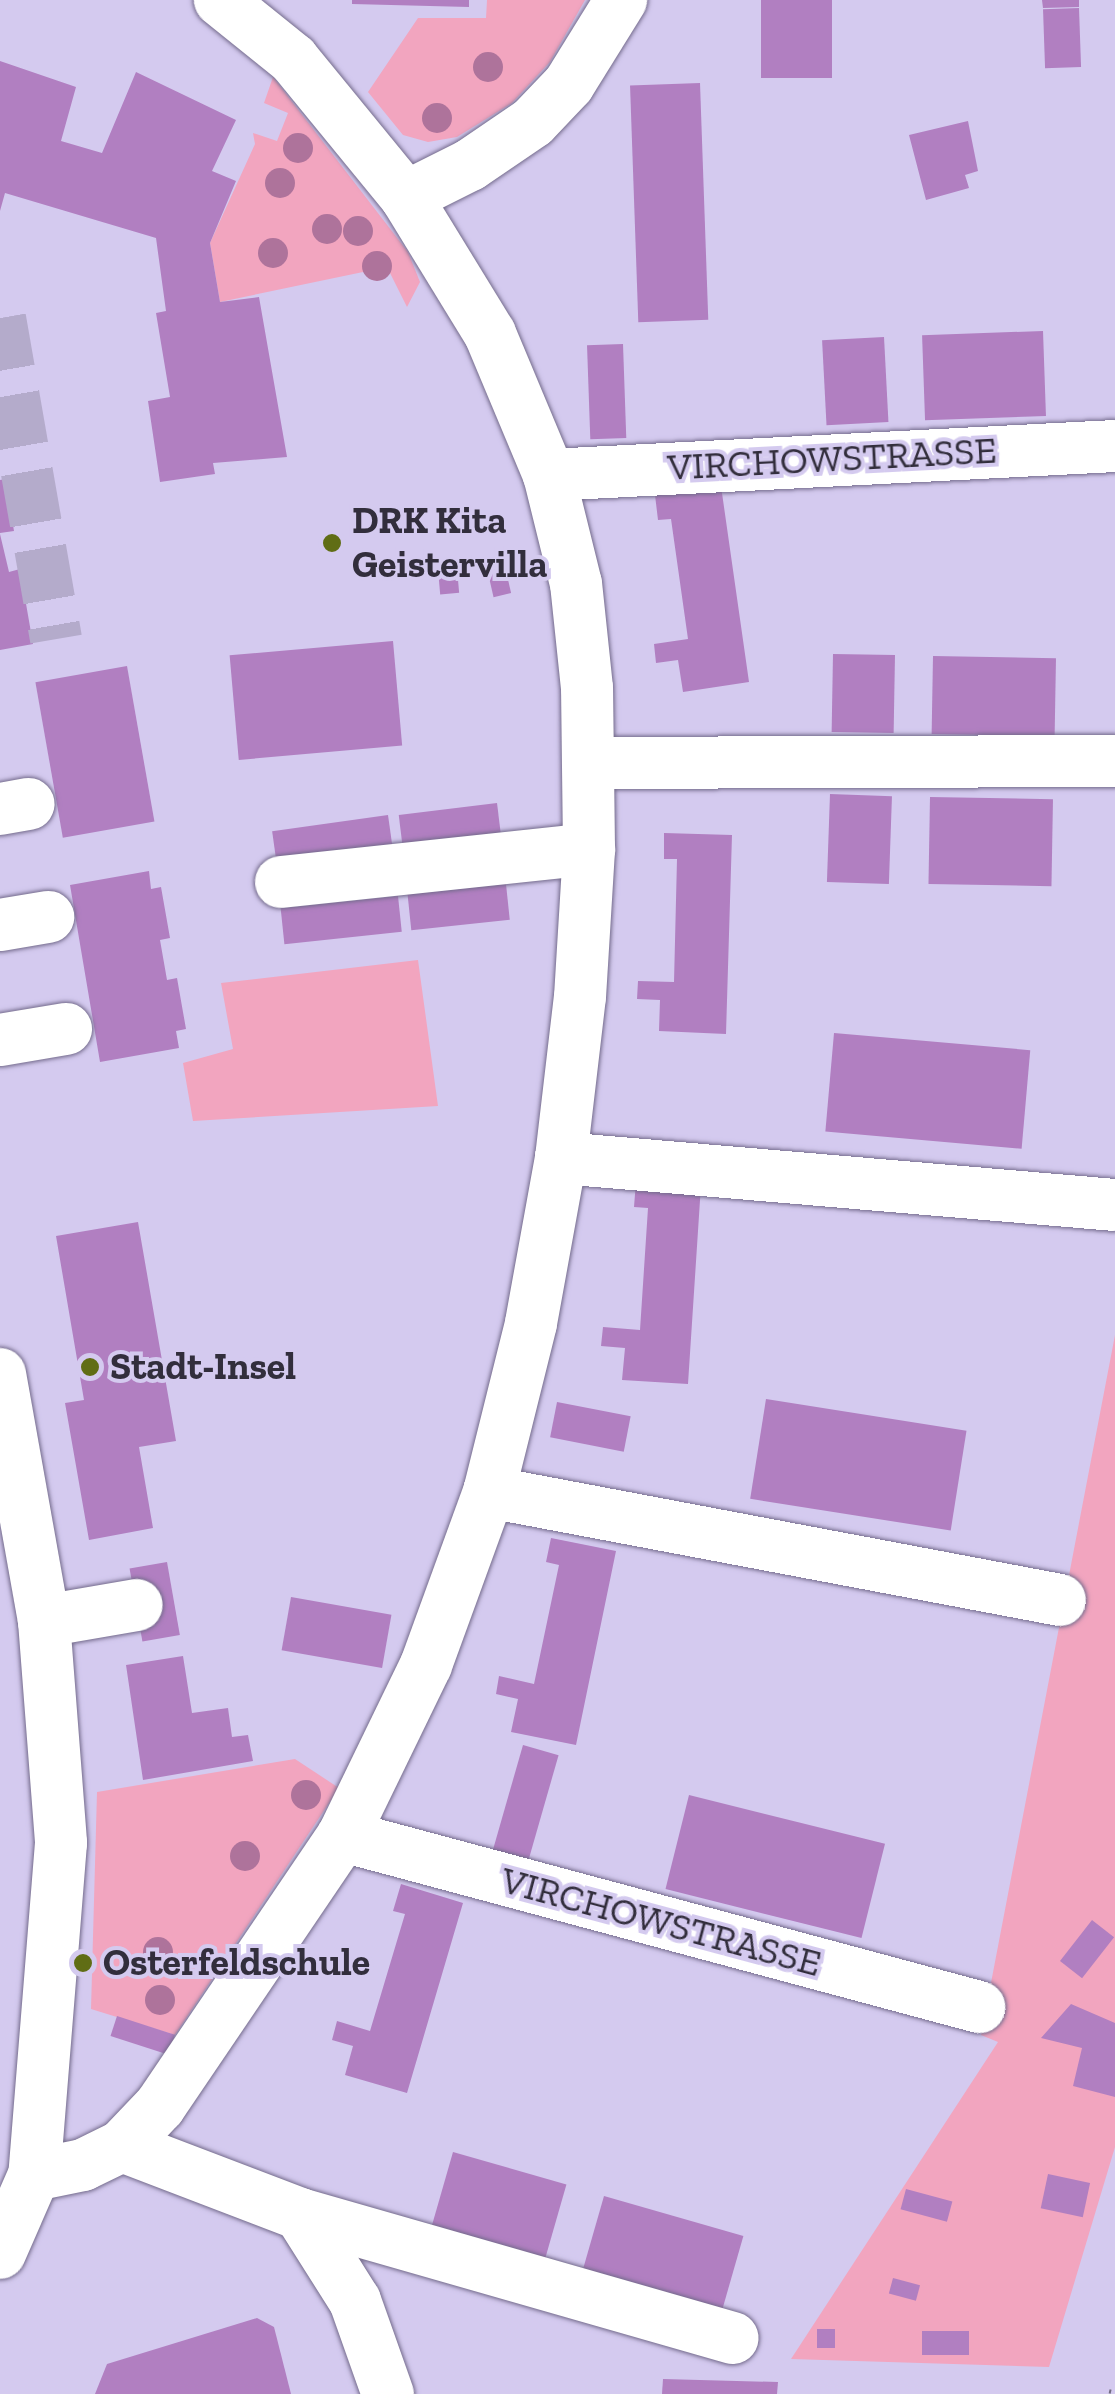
<!DOCTYPE html>
<html>
<head>
<meta charset="utf-8">
<style>
  body { margin:0 }
  #map { position:relative; width:1115px; height:2394px; overflow:hidden; background:#d4caef; font-family:"Zilla Slab",serif }
  div>[style] { position:absolute }
  .green>* { inset:0; background:#f2a5bf }
  .building>* { inset:0; background:#b17fc1; transform-origin:0 0 }
  .minor-tunnel>* { height:52px; margin-top:-26px; transform-origin:0; background:repeating-linear-gradient(90deg,#b4abcb 0 52px,transparent 0 78px) }
  .roads { filter:drop-shadow(0 0 2px #746b8c) drop-shadow(0 0 2px #746b8c) }
  .minor>* { height:52px; margin:-26px; padding:0 26px; transform-origin:26px; border-radius:26px; background:#fff }
  .rail>* { height:11px; margin-top:-5.5px; transform-origin:0; background:repeating-linear-gradient(90deg,#d4caef 0 22px,#726c83 0 44px); box-sizing:border-box; border-block:2px solid #726c83 }
  .trees>* { width:30px; height:30px; margin:-15px; border-radius:50%; background:#ae739b }
  .dots>* { width:28px; height:28px; translate:-50% -50%; box-sizing:border-box; border:5px solid #d4caef; border-radius:50% }
  span { translate:-50% -50%; white-space:nowrap; text-align:center; line-height:1.15; -webkit-text-stroke:8px #d4caef; paint-order:stroke }
  .street-label { font-size:38px; color:#322e3c }
  .poi-label { font-size:38px; color:#322e3c; font-weight:700 }
  .left { translate:0 -50%; text-align:left }
</style>
</head>
<body>
<div id="map">
  <div class="green">
    <i style="clip-path:polygon(487px 0,585px 0,550px 62px,512px 103px,457px 137px,428px 142px,403px 135px,368px 92px,418px 18px,486px 18px)"></i>
    <i style="clip-path:polygon(273px 77px,408px 252px,420px 282px,407px 307px,387px 267px,220px 302px,210px 243px,255px 144px,253px 133px,277px 141px,288px 113px,264px 103px)"></i>
    <i style="clip-path:polygon(418px 960px,438px 1106px,193px 1121px,183px 1063px,233px 1049px,221px 983px)"></i>
    <i style="clip-path:polygon(1115px 1335px,1115px 2147px,1049px 2367px,791px 2359px,998px 2042px,981px 2035px)"></i>
    <i style="clip-path:polygon(295px 1759px,339px 1788px,175px 2035px,91px 2009px,97px 1792px)"></i>
  </div>
  <div class="building">
    <i style="clip-path:polygon(352px 0,469px 0,469px 7px,352px 4px)"></i>
    <i style="left:761px;top:0;width:71px;height:78px"></i>
    <i style="clip-path:polygon(1042px 0,1079px 0,1079px 7px,1043px 8px)"></i>
    <i style="left:1079px;top:8px;width:59px;height:36px;rotate:88deg"></i>
    <i style="clip-path:polygon(0 61px,76px 87px,61px 141px,102px 153px,136px 72px,236px 120px,212px 171px,236px 181px,210px 243px,220px 302px,259px 297px,287px 457px,213px 463px,215px 474px,160px 482px,148px 401px,170px 397px,156px 313px,166px 311px,156px 238px,5px 193px,0 211px)"></i>
    <i style="left:700px;top:83px;width:237px;height:70px;rotate:88deg"></i>
    <i style="clip-path:polygon(968px 121px,978px 171px,965px 175px,969px 188px,926px 200px,909px 135px)"></i>
    <i style="left:1043px;top:331px;width:85px;height:121px;rotate:88deg"></i>
    <i style="left:884px;top:337px;width:85px;height:62px;rotate:87deg"></i>
    <i style="left:623px;top:344px;width:94px;height:36px;rotate:88deg"></i>
    <i style="clip-path:polygon(5px 479px,14px 531px,0 533px,0 480px)"></i>
    <i style="clip-path:polygon(721px 486px,749px 682px,683px 692px,678px 660px,656px 663px,654px 644px,688px 639px,671px 519px,658px 520px,655px 495px)"></i>
    <i style="clip-path:polygon(0 534px,9px 572px,20px 569px,33px 644px,0 650px)"></i>
    <i style="left:456px;top:557px;width:36px;height:19px;rotate:85deg"></i>
    <i style="left:503px;top:558px;width:36px;height:18px;rotate:77deg"></i>
    <i style="left:393px;top:641px;width:105px;height:164px;rotate:85deg"></i>
    <i style="left:833px;top:654px;width:62px;height:78px;rotate:1deg"></i>
    <i style="left:933px;top:656px;width:123px;height:78px;rotate:1deg"></i>
    <i style="left:127px;top:666px;width:158px;height:93px;rotate:80deg"></i>
    <i style="left:830px;top:794px;width:62px;height:88px;rotate:2deg"></i>
    <i style="left:930px;top:797px;width:123px;height:87px;rotate:1deg"></i>
    <i style="left:497px;top:803px;width:35px;height:99px;rotate:83deg"></i>
    <i style="left:388px;top:815px;width:35px;height:117px;rotate:82deg"></i>
    <i style="clip-path:polygon(664px 833px,732px 835px,726px 1034px,659px 1031px,660px 1000px,637px 999px,638px 981px,674px 982px,677px 859px,664px 859px)"></i>
    <i style="clip-path:polygon(149px 871px,151px 889px,161px 887px,170px 938px,160px 940px,167px 980px,177px 978px,186px 1029px,176px 1031px,179px 1048px,100px 1062px,70px 885px)"></i>
    <i style="left:506px;top:884px;width:36px;height:99px;rotate:84deg"></i>
    <i style="left:398px;top:896px;width:36px;height:118px;rotate:84deg"></i>
    <i style="left:834px;top:1033px;width:197px;height:99px;rotate:5deg"></i>
    <i style="clip-path:polygon(636px 1181px,701px 1185px,688px 1384px,622px 1380px,625px 1348px,601px 1346px,603px 1327px,640px 1330px,648px 1208px,634px 1207px)"></i>
    <i style="clip-path:polygon(138px 1222px,176px 1441px,139px 1447px,153px 1528px,89px 1540px,65px 1403px,84px 1400px,56px 1236px)"></i>
    <i style="left:766px;top:1399px;width:203px;height:101px;rotate:9deg"></i>
    <i style="left:557px;top:1402px;width:75px;height:36px;rotate:11deg"></i>
    <i style="clip-path:polygon(551px 1538px,616px 1551px,576px 1745px,511px 1732px,518px 1699px,496px 1694px,499px 1676px,534px 1684px,559px 1565px,546px 1562px)"></i>
    <i style="left:167px;top:1562px;width:74px;height:38px;rotate:80deg"></i>
    <i style="left:291px;top:1597px;width:102px;height:54px;rotate:10deg"></i>
    <i style="clip-path:polygon(183px 1656px,192px 1713px,228px 1708px,232px 1737px,248px 1735px,253px 1761px,143px 1780px,126px 1665px)"></i>
    <i style="left:523px;top:1745px;width:37px;height:117px;rotate:16deg"></i>
    <i style="left:689px;top:1795px;width:202px;height:97px;rotate:14deg"></i>
    <i style="clip-path:polygon(401px 1884px,463px 1903px,407px 2093px,345px 2075px,353px 2046px,332px 2040px,337px 2021px,370px 2031px,405px 1914px,393px 1911px)"></i>
    <i style="left:1092px;top:1920px;width:28px;height:52px;rotate:38deg"></i>
    <i style="clip-path:polygon(1071px 2004px,1115px 2023px,1115px 2097px,1073px 2086px,1082px 2048px,1041px 2038px)"></i>
    <i style="left:117px;top:2016px;width:61px;height:21px;rotate:18deg"></i>
    <i style="left:453px;top:2152px;width:118px;height:82px;rotate:16deg"></i>
    <i style="left:1048px;top:2174px;width:43px;height:35px;rotate:12deg"></i>
    <i style="left:906px;top:2189px;width:48px;height:21px;rotate:15deg"></i>
    <i style="left:604px;top:2196px;width:145px;height:83px;rotate:16deg"></i>
    <i style="left:893px;top:2278px;width:28px;height:16px;rotate:15deg"></i>
    <i style="clip-path:polygon(257px 2318px,274px 2327px,291px 2394px,95px 2394px,107px 2364px)"></i>
    <i style="left:817px;top:2329px;width:18px;height:19px"></i>
    <i style="left:922px;top:2331px;width:47px;height:24px"></i>
    <i style="clip-path:polygon(663px 2379px,778px 2382px,777px 2394px,662px 2394px)"></i>
  </div>
  <div class="minor-tunnel">
    <i style="left:0;top:318px;width:326px;rotate:80.1deg"></i>
  </div>
  <div class="roads">
    <div class="minor">
      <i style="left:406px;top:197px;width:72px;rotate:-26.6deg"></i>
      <i style="left:470px;top:165px;width:76px;rotate:-34.3deg"></i>
      <i style="left:533px;top:122px;width:52px;rotate:-46.5deg"></i>
      <i style="left:569px;top:84px;width:99px;rotate:-58.2deg"></i>
      <i style="left:549px;top:475px;width:567px;rotate:-2.93deg"></i>
      <i style="left:590px;top:763px;width:525px;rotate:-0.22deg"></i>
      <i style="left:0;top:809px;width:29px;rotate:-10deg"></i>
      <i style="left:281px;top:882px;width:310px;rotate:-6.1deg"></i>
      <i style="left:0;top:925px;width:49px;rotate:-9.5deg"></i>
      <i style="left:0;top:1040px;width:67px;rotate:-9.5deg"></i>
      <i style="left:561px;top:1158px;width:556px;rotate:4.85deg"></i>
      <i style="left:0;top:1374px;width:251px;rotate:79.9deg"></i>
      <i style="left:44px;top:1621px;width:223px;rotate:85.6deg"></i>
      <i style="left:61px;top:1843px;width:333px;rotate:94.6deg"></i>
      <i style="left:34px;top:2175px;width:85px;rotate:113.6deg"></i>
      <i style="left:489px;top:1492px;width:581px;rotate:10.71deg"></i>
      <i style="left:44px;top:1621px;width:94px;rotate:-9.8deg"></i>
      <i style="left:343px;top:1836px;width:659px;rotate:15.05deg"></i>
      <i style="left:122px;top:2146px;width:191px;rotate:20.9deg"></i>
      <i style="left:300px;top:2214px;width:450px;rotate:16deg"></i>
      <i style="left:34px;top:2175px;width:50px;rotate:-11.5deg"></i>
      <i style="left:83px;top:2165px;width:43px;rotate:-26deg"></i>
      <i style="left:122px;top:2146px;width:55px;rotate:-46.5deg"></i>
      <i style="left:160px;top:2106px;width:326px;rotate:-55.9deg"></i>
      <i style="left:343px;top:1836px;width:190px;rotate:-64.1deg"></i>
      <i style="left:426px;top:1665px;width:184px;rotate:-70deg"></i>
      <i style="left:489px;top:1492px;width:174px;rotate:-76deg"></i>
      <i style="left:531px;top:1323px;width:168px;rotate:-79.7deg"></i>
      <i style="left:561px;top:1158px;width:162px;rotate:-83.3deg"></i>
      <i style="left:580px;top:997px;width:148px;rotate:-86.5deg"></i>
      <i style="left:589px;top:849px;width:161px;rotate:-90.7deg"></i>
      <i style="left:587px;top:688px;width:105px;rotate:-96deg"></i>
      <i style="left:576px;top:584px;width:112px;rotate:-103.9deg"></i>
      <i style="left:549px;top:475px;width:153px;rotate:-112.7deg"></i>
      <i style="left:490px;top:334px;width:161px;rotate:-121.5deg"></i>
      <i style="left:406px;top:197px;width:178px;rotate:-129.3deg"></i>
      <i style="left:293px;top:59px;width:94px;rotate:-141.1deg"></i>
      <i style="left:300px;top:2214px;width:103px;rotate:57.7deg"></i>
      <i style="left:355px;top:2301px;width:99px;rotate:70.5deg"></i>
    </div>
  </div>
  <div class="rail">
    <i style="left:1114px;top:2394px;width:4px;rotate:-76deg"></i>
  </div>
  <div class="trees">
    <i style="left:488px;top:67px"></i>
    <i style="left:437px;top:118px"></i>
    <i style="left:298px;top:148px"></i>
    <i style="left:280px;top:183px"></i>
    <i style="left:327px;top:229px"></i>
    <i style="left:358px;top:231px"></i>
    <i style="left:273px;top:253px"></i>
    <i style="left:377px;top:266px"></i>
    <i style="left:306px;top:1795px"></i>
    <i style="left:245px;top:1856px"></i>
    <i style="left:158px;top:1952px"></i>
    <i style="left:160px;top:2000px"></i>
  </div>
  <div class="dots">
    <i style="left:332px;top:543px;background:#606d15"></i>
    <i style="left:90px;top:1367px;background:#606d15"></i>
    <i style="left:83px;top:1963px;background:#606d15"></i>
  </div>
  <div class="street-label">
    <span style="left:832px;top:459px;rotate:-3deg">VIRCHOWSTRASSE</span>
    <span style="left:661px;top:1922px;rotate:15deg">VIRCHOWSTRASSE</span>
  </div>
  <div class="poi-label">
    <span class="left" style="left:352px;top:543px">DRK Kita<br>Geistervilla</span>
    <span class="left" style="left:110px;top:1367px">Stadt-Insel</span>
    <span class="left" style="left:103px;top:1963px">Osterfeldschule</span>
  </div>
</div>
</body>
</html>
